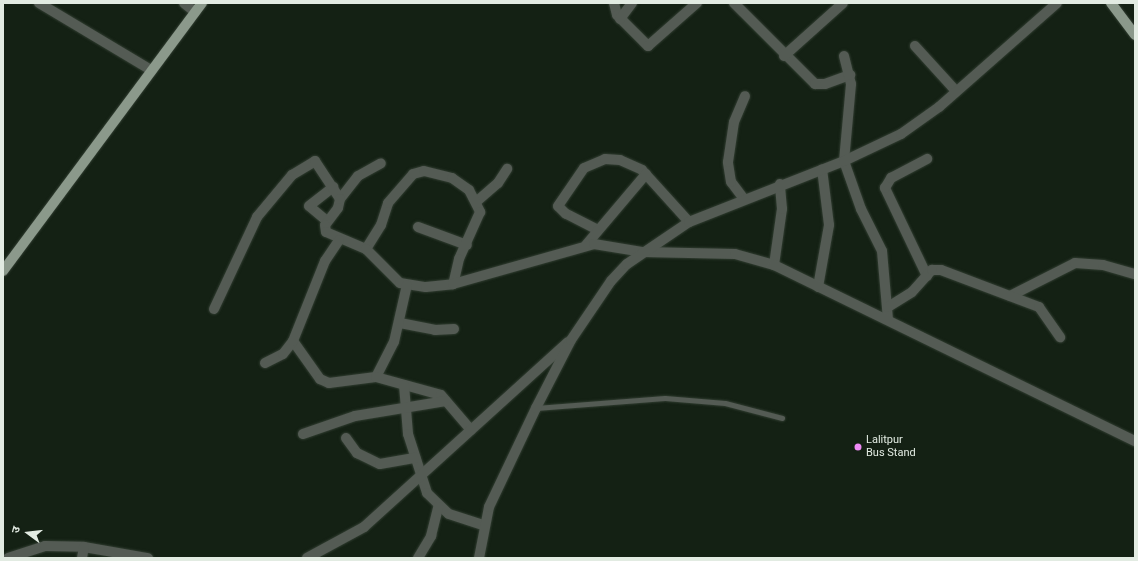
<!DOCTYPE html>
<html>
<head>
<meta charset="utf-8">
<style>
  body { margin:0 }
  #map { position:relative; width:1138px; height:561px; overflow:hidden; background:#142114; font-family:Roboto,"Noto Sans Devanagari",sans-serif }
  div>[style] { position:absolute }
  .roads { filter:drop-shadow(0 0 1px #313d31) drop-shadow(0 0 1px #313d31) }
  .service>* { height:5px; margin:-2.5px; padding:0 2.5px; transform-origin:2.5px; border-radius:2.5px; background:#545b54 }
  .minor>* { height:10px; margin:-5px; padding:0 5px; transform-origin:5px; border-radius:5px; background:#545b54 }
  .primary>* { height:10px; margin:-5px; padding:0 5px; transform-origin:5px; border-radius:5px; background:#8b998b }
  .dots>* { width:11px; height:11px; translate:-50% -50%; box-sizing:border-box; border:2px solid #142114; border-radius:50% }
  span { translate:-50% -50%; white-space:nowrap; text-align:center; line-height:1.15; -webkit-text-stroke:3px #142114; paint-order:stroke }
  .poi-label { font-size:11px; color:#e2ebe2 }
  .left { translate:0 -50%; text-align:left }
  .frame { position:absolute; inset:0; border:4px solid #e2ebe2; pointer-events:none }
  .north { position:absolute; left:8px; top:513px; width:40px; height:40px; -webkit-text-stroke:3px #142114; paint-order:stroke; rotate:285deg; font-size:11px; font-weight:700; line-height:16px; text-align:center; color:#e2ebe2 }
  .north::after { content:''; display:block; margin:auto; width:14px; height:18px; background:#e2ebe2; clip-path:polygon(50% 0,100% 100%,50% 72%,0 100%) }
</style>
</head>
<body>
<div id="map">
  <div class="roads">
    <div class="service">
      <i style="left:536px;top:408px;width:129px;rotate:-4.4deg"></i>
      <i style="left:665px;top:398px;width:60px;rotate:4.8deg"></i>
      <i style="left:725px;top:403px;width:59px;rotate:14.7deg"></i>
    </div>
    <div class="minor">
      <i style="left:39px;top:3px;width:131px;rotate:30.9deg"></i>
      <i style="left:184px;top:3px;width:14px;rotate:39deg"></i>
      <i style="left:614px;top:3px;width:12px;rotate:76deg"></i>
      <i style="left:617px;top:15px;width:44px;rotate:45deg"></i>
      <i style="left:648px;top:46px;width:65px;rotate:-41.3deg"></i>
      <i style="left:734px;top:3px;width:115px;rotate:45deg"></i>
      <i style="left:815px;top:84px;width:10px"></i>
      <i style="left:825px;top:84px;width:27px;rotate:-20deg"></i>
      <i style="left:620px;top:19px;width:20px;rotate:-53deg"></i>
      <i style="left:915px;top:46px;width:61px;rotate:47.7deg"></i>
      <i style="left:784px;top:56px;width:79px;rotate:-41.9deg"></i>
      <i style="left:844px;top:56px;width:29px;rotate:76deg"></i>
      <i style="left:851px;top:84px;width:77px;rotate:95.2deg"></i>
      <i style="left:844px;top:161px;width:51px;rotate:70.5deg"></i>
      <i style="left:861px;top:209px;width:47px;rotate:63.4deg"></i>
      <i style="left:882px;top:251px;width:69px;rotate:85deg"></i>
      <i style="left:340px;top:199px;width:29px;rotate:-52deg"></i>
      <i style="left:358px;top:176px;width:26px;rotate:-29deg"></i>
      <i style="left:744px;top:199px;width:21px;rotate:-127deg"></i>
      <i style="left:731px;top:182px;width:20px;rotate:-99deg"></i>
      <i style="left:728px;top:162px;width:40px;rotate:-81.5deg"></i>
      <i style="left:734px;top:122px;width:28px;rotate:-67deg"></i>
      <i style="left:476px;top:202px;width:29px;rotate:-41deg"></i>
      <i style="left:498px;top:183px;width:17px;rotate:-57deg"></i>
      <i style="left:327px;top:221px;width:23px;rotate:-140deg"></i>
      <i style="left:309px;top:206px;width:31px;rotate:-38deg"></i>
      <i style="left:418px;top:227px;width:52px;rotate:20.2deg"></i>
      <i style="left:598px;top:230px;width:36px;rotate:-153deg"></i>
      <i style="left:566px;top:214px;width:11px;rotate:-135deg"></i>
      <i style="left:558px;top:206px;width:46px;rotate:-55.6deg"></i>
      <i style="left:584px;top:168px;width:23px;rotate:-23deg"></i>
      <i style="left:605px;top:159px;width:15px;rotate:4deg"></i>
      <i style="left:620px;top:160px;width:24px;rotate:24deg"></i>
      <i style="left:642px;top:170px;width:70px;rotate:47.9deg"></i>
      <i style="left:586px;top:245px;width:93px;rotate:-49.8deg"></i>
      <i style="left:366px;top:249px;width:28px;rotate:-58deg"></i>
      <i style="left:381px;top:225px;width:23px;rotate:-72deg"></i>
      <i style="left:388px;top:203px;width:38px;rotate:-49deg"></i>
      <i style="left:413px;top:174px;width:11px;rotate:-15deg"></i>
      <i style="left:424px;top:171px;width:29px;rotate:14deg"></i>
      <i style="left:452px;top:178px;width:21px;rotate:35deg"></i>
      <i style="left:469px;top:190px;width:25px;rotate:63deg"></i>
      <i style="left:480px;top:212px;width:51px;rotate:114.1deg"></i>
      <i style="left:459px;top:259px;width:26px;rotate:103deg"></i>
      <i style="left:774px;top:265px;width:57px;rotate:-81.9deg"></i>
      <i style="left:782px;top:209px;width:25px;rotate:-95deg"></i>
      <i style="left:927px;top:276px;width:98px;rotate:-115.5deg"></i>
      <i style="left:885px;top:188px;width:12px;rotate:-59deg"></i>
      <i style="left:891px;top:178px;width:41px;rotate:-27.8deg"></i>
      <i style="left:818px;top:287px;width:63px;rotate:-79.9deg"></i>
      <i style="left:829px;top:225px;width:56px;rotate:-97.1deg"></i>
      <i style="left:1010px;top:296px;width:73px;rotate:-26.9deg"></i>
      <i style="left:1075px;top:263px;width:28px;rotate:4deg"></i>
      <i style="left:1103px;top:265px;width:33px;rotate:16deg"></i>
      <i style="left:888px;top:307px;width:28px;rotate:-32deg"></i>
      <i style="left:912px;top:292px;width:30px;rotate:-48deg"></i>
      <i style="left:932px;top:270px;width:9px"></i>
      <i style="left:941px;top:270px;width:105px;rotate:20.7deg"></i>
      <i style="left:1039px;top:307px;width:37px;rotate:55deg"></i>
      <i style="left:214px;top:309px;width:102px;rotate:-64.9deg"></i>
      <i style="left:257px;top:217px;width:55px;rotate:-50.2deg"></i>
      <i style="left:292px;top:175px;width:27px;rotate:-31deg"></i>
      <i style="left:315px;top:161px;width:45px;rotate:56.7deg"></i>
      <i style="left:340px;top:199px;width:9px;rotate:103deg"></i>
      <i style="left:338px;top:208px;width:21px;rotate:127deg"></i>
      <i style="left:325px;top:225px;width:7px;rotate:82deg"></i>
      <i style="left:326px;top:232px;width:43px;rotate:23deg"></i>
      <i style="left:366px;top:249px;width:48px;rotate:45deg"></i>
      <i style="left:400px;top:283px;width:26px;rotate:9deg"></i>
      <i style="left:426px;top:287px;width:27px;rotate:-6deg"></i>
      <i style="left:453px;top:284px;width:147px;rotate:-15.8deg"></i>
      <i style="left:594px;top:244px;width:50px;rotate:9.3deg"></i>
      <i style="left:643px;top:252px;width:92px;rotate:1.2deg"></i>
      <i style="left:735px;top:254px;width:41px;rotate:15.8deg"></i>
      <i style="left:774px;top:265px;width:402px;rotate:26deg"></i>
      <i style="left:400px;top:323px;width:36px;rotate:11deg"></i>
      <i style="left:435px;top:330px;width:19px;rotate:-3deg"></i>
      <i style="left:293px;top:341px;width:47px;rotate:54.6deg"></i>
      <i style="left:320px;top:379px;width:10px;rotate:24deg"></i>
      <i style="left:329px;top:383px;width:47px;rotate:-7.3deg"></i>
      <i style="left:376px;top:377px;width:39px;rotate:-63deg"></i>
      <i style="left:394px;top:342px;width:58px;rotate:-77.2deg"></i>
      <i style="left:265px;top:363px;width:20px;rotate:-27deg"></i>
      <i style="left:283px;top:354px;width:16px;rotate:-52deg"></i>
      <i style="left:293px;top:341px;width:86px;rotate:-68.2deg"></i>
      <i style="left:325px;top:261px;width:25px;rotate:-56deg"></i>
      <i style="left:376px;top:377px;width:67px;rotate:15.5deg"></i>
      <i style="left:441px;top:395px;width:46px;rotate:49.4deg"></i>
      <i style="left:404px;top:385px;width:49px;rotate:85.3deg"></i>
      <i style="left:408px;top:434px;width:62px;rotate:72.1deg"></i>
      <i style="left:427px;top:493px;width:30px;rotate:44deg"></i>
      <i style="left:449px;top:514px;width:36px;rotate:18deg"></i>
      <i style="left:303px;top:434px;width:55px;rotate:-19.1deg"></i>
      <i style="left:355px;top:416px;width:92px;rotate:-9.4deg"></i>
      <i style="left:346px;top:438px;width:19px;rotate:54deg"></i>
      <i style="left:357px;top:453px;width:25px;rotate:26deg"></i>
      <i style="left:380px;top:464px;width:36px;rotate:-10deg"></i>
      <i style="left:8px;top:558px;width:39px;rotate:-18deg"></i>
      <i style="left:45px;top:546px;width:39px;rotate:1deg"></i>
      <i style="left:84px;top:547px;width:65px;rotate:9.8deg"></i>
      <i style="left:82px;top:558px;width:11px;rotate:-80deg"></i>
      <i style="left:307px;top:558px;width:65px;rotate:-28.5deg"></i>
      <i style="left:364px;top:527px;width:275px;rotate:-42.2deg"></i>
      <i style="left:418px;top:558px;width:26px;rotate:-59deg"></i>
      <i style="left:431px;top:536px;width:30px;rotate:-76deg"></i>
      <i style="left:479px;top:558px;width:52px;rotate:-78.9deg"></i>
      <i style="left:489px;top:507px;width:110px;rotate:-64.6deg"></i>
      <i style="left:536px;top:408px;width:76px;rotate:-62.8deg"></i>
      <i style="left:571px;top:340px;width:71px;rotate:-55.9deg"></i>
      <i style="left:611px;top:281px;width:23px;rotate:-47deg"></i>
      <i style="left:627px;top:264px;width:75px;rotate:-34.1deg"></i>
      <i style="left:689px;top:222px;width:167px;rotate:-21.5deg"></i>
      <i style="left:844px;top:161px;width:63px;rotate:-25.3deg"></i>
      <i style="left:901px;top:134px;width:47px;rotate:-35.4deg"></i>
      <i style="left:939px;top:107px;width:157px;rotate:-41.4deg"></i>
    </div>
    <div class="primary">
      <i style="left:1111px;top:3px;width:40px;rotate:53deg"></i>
      <i style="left:3px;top:271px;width:334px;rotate:-53.4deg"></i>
    </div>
  </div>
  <div class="dots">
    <i style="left:858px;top:447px;background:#ef8bf6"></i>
  </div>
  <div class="poi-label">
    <span class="left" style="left:866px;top:447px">Lalitpur<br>Bus Stand</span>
  </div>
  <div class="frame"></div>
  <div class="north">उ</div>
</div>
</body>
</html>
